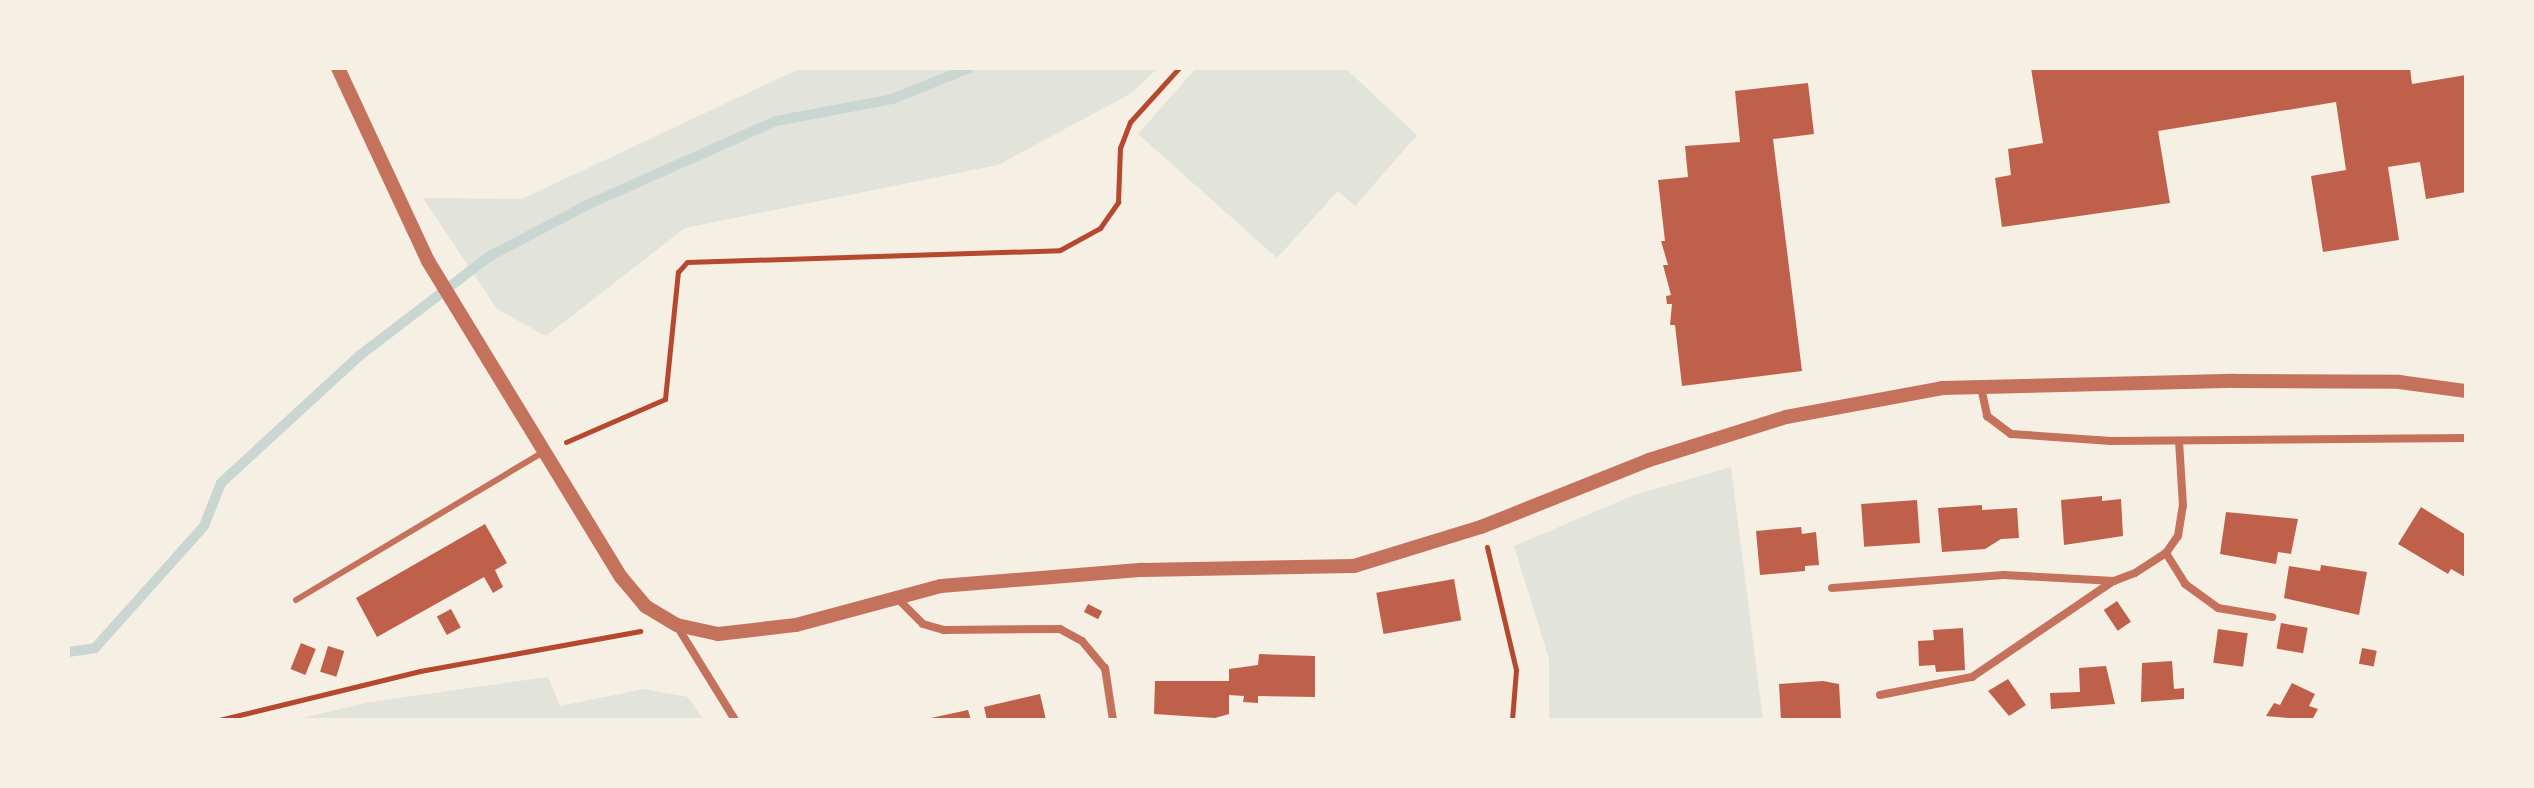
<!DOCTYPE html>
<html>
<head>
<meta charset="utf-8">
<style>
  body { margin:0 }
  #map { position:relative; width:2534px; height:788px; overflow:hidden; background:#f6efe4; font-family:"Playfair Display",serif }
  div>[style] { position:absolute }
  .green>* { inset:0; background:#e2e4dc }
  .stream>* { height:10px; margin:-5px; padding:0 5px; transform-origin:5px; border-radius:5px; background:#c9d6d2 }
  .building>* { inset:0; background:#bf614a; transform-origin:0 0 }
  .path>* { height:5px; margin:-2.5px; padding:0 2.5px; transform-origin:2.5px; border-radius:2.5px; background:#b5482f }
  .service>* { height:6px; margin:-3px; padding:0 3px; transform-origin:3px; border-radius:3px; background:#c5725c }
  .minor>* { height:8px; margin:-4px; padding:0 4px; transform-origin:4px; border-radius:4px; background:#c5725c }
  .tertiary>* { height:14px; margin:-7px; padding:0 7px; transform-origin:7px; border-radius:7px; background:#c5725c }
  span { translate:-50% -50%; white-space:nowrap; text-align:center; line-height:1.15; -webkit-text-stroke:7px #f6efe4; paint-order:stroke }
  .frame { position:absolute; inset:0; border:70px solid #f6efe4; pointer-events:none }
</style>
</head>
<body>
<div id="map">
  <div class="green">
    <i style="clip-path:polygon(801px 68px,1158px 68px,1132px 93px,998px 165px,685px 228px,546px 336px,497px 309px,423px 198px,522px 199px)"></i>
    <i style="clip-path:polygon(1196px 68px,1345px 68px,1417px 135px,1355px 206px,1338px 191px,1277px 258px,1138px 134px)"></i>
    <i style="clip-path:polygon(1731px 467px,1763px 720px,1549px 720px,1549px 659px,1514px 546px,1634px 495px)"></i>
    <i style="clip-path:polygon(548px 677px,560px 706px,644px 689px,688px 697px,704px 720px,293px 720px,370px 702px)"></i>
  </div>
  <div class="stream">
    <i style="left:68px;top:652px;width:27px;rotate:-8deg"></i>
    <i style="left:95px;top:648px;width:164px;rotate:-48.2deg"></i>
    <i style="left:204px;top:526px;width:46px;rotate:-68.4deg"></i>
    <i style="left:221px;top:483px;width:188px;rotate:-42.6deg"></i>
    <i style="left:359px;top:356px;width:165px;rotate:-37.4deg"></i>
    <i style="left:490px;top:256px;width:110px;rotate:-27.7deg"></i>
    <i style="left:587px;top:205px;width:207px;rotate:-24deg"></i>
    <i style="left:776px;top:121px;width:118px;rotate:-10.7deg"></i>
    <i style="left:892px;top:99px;width:83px;rotate:-21.9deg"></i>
  </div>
  <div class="building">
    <i style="clip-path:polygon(2031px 68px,2410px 68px,2412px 84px,2466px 75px,2466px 192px,2426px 199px,2420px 162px,2388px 167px,2399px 240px,2323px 252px,2311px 176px,2346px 170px,2336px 102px,2158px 131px,2170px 203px,2002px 227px,1995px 178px,2011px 175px,2008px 149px,2043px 143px)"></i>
    <i style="clip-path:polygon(1808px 83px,1814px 134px,1773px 139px,1802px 371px,1682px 386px,1675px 325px,1670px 325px,1672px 304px,1667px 304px,1666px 296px,1671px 295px,1663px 265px,1668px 265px,1661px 241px,1665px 241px,1658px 180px,1688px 177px,1685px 146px,1740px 142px,1735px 91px)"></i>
    <i style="clip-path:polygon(2102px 496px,2102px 501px,2121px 499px,2123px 536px,2064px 545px,2061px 500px)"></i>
    <i style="left:1917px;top:500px;width:43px;height:56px;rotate:86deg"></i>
    <i style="clip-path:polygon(1982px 505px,1982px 510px,2017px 508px,2019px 538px,2001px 539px,1985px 549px,1942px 552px,1938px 508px)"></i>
    <i style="clip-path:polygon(2421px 507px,2466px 535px,2465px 577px,2451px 569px,2448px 574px,2398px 544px)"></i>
    <i style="clip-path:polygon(2226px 512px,2298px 519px,2291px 554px,2278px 552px,2276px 564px,2220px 554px)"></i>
    <i style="clip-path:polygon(485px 524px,507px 563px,495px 570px,503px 587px,493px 593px,484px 577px,377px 637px,356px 598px)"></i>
    <i style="clip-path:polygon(1801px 527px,1802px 534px,1816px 532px,1819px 565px,1805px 566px,1805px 571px,1760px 575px,1756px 531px)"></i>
    <i style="clip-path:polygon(2321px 565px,2367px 572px,2359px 615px,2284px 598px,2289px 566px,2320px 571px)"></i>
    <i style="left:1454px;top:579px;width:42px;height:79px;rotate:80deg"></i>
    <i style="left:2117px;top:601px;width:25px;height:16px;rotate:56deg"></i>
    <i style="left:1088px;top:604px;width:16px;height:9px;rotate:27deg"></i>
    <i style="left:451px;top:609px;width:21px;height:16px;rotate:62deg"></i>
    <i style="left:2281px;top:623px;width:27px;height:26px;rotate:10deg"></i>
    <i style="clip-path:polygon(1963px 628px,1965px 670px,1936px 672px,1935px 665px,1919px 666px,1918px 641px,1934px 640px,1933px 630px)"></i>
    <i style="left:2218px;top:629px;width:30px;height:34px;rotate:8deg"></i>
    <i style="left:301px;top:643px;width:16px;height:28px;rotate:22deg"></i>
    <i style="left:328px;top:646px;width:17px;height:27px;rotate:17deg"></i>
    <i style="left:2362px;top:648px;width:15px;height:16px;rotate:11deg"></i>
    <i style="clip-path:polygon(1259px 654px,1315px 656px,1315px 697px,1258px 696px,1258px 703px,1243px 702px,1244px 696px,1229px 695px,1229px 714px,1215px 718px,1154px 714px,1155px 681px,1229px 681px,1229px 669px,1258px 665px)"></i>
    <i style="clip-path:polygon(2172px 661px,2174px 689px,2184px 688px,2184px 699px,2141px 702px,2142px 663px)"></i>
    <i style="clip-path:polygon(2106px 666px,2115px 704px,2051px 709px,2050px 693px,2080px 692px,2079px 668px)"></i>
    <i style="clip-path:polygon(2008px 679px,2026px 705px,2009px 716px,1988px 691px)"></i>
    <i style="clip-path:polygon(1823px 681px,1839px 684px,1841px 719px,1781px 720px,1779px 684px)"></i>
    <i style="clip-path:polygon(2292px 683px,2315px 694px,2309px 706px,2318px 709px,2312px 720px,2266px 716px,2274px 703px,2280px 705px)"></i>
    <i style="clip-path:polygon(1040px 694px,1046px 720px,987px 720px,984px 707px)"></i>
    <i style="clip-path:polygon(968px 710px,971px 720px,926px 720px,926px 719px)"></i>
  </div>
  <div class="path">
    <i style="left:566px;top:442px;width:108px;rotate:-23.5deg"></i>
    <i style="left:665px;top:399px;width:128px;rotate:-84.2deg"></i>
    <i style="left:678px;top:272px;width:13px;rotate:-48deg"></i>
    <i style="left:687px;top:262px;width:373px;rotate:-1.8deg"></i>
    <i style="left:1060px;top:250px;width:46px;rotate:-28.8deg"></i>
    <i style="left:1100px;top:228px;width:32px;rotate:-55deg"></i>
    <i style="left:1118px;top:202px;width:54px;rotate:-87.9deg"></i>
    <i style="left:1120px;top:148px;width:28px;rotate:-69deg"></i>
    <i style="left:1130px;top:122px;width:73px;rotate:-47.8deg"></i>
    <i style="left:1487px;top:547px;width:126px;rotate:76.7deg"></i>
    <i style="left:1516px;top:670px;width:50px;rotate:94.6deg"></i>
    <i style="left:219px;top:720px;width:207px;rotate:-13.7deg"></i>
    <i style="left:420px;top:671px;width:224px;rotate:-10.3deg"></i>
  </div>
  <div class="service">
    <i style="left:296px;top:600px;width:290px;rotate:-30.9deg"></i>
  </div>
  <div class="minor">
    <i style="left:1981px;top:387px;width:30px;rotate:78deg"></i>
    <i style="left:1987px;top:416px;width:30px;rotate:37deg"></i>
    <i style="left:2011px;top:434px;width:100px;rotate:4deg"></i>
    <i style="left:2111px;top:441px;width:355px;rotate:-0.5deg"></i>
    <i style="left:2166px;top:553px;width:36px;rotate:58deg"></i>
    <i style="left:2185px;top:584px;width:41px;rotate:36deg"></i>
    <i style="left:2218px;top:608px;width:55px;rotate:9.5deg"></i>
    <i style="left:1832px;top:588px;width:172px;rotate:-4.3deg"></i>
    <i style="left:2004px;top:575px;width:110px;rotate:3.1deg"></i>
    <i style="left:2114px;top:581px;width:22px;rotate:-21deg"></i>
    <i style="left:2135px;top:573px;width:37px;rotate:-33deg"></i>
    <i style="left:2166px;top:553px;width:21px;rotate:-55deg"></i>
    <i style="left:2178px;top:536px;width:30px;rotate:-81deg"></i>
    <i style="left:2183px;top:506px;width:65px;rotate:-93.5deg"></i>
    <i style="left:898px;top:599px;width:35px;rotate:45deg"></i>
    <i style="left:923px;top:624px;width:22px;rotate:16deg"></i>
    <i style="left:944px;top:630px;width:116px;rotate:-0.5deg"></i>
    <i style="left:1060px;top:629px;width:25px;rotate:29deg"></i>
    <i style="left:1082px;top:641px;width:35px;rotate:50deg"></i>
    <i style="left:1105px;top:668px;width:53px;rotate:81.3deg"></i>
    <i style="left:677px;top:626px;width:110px;rotate:58.3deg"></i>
    <i style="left:1880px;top:695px;width:94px;rotate:-11.1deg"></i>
    <i style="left:1972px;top:677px;width:171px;rotate:-34.2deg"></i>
  </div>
  <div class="tertiary">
    <i style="left:338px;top:68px;width:213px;rotate:65deg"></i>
    <i style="left:428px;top:261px;width:370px;rotate:58.6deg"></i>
    <i style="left:621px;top:577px;width:38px;rotate:50deg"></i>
    <i style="left:645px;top:606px;width:37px;rotate:31deg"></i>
    <i style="left:677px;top:625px;width:42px;rotate:12.4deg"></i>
    <i style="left:718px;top:634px;width:79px;rotate:-6.6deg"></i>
    <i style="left:796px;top:625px;width:150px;rotate:-15.1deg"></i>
    <i style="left:941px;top:586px;width:202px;rotate:-4.6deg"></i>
    <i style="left:1142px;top:570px;width:212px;rotate:-1.1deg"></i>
    <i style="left:1354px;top:566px;width:133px;rotate:-17.1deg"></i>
    <i style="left:1481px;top:527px;width:181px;rotate:-21.7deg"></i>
    <i style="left:1649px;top:460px;width:144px;rotate:-17.4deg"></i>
    <i style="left:1786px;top:417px;width:159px;rotate:-10.5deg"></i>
    <i style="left:1942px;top:388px;width:293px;rotate:-1.4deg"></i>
    <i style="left:2235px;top:381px;width:164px;rotate:0.3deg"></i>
    <i style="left:2399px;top:382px;width:68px;rotate:7.7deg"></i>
  </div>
  <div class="frame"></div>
</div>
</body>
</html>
